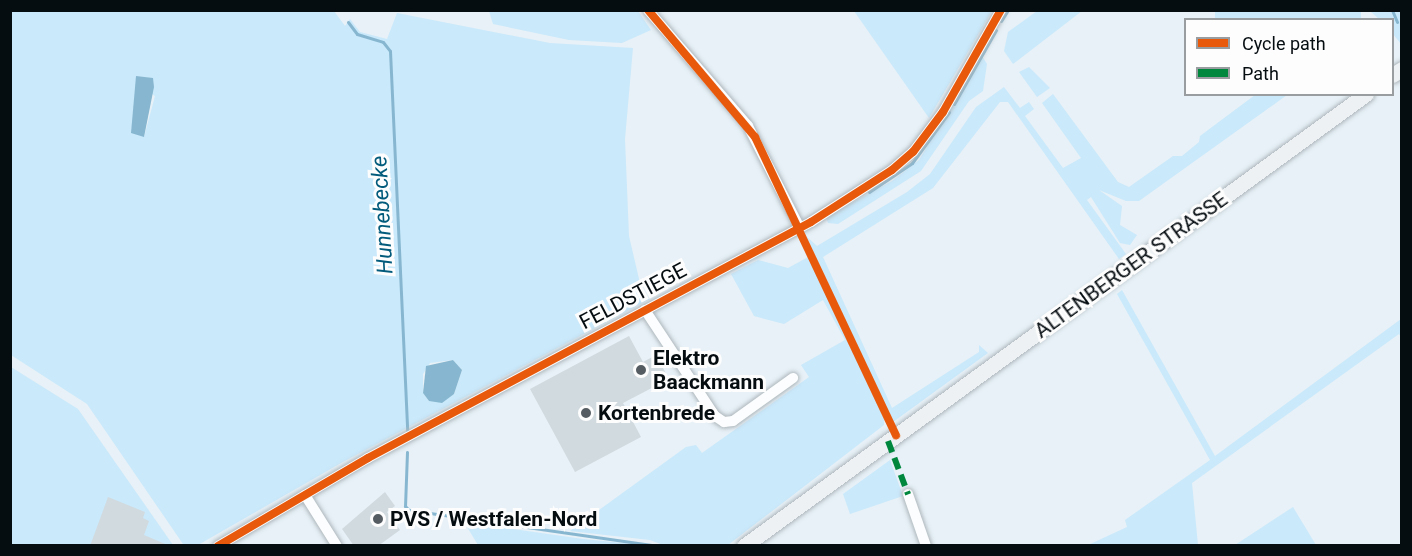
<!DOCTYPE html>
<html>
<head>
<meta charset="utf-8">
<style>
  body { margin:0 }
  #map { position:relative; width:1412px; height:556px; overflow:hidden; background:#e7f1f7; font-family:Roboto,sans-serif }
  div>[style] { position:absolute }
  .green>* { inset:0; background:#cae9fb; transform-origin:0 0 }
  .water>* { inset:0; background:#87b7d0 }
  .stream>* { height:3px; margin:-1.5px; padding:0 1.5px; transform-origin:1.5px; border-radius:1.5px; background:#87b7d0 }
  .building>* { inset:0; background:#d1dadf }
  .roads { filter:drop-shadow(0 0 2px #aeb7bc) drop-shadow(0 0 2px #aeb7bc) }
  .street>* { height:10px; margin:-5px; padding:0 5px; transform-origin:5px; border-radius:5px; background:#fbfdfe }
  .secondary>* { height:15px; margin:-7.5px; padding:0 7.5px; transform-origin:7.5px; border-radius:7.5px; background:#edf1f3 }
  .quiet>* { height:6px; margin-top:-3px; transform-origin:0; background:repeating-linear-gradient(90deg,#00873e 0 12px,transparent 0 18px) }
  .cycleway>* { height:8px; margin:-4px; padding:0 4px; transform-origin:4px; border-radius:4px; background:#e8590c }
  .dots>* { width:16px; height:16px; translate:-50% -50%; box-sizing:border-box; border:3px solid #fdfdfd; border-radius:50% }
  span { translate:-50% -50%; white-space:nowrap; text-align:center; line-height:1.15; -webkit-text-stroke:6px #fdfdfd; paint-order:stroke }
  .street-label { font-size:21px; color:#060d11 }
  .poi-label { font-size:21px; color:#060d11; font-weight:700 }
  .left { translate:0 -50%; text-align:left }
  .water-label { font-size:22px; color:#035b7c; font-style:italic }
  .frame { position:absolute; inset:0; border:12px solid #060d11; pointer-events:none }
  .legend { position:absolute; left:1184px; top:18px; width:210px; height:78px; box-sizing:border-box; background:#fdfdfd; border:2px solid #9a9d9f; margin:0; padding:8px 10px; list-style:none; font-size:18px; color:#060d11 }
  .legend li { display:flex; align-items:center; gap:12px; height:30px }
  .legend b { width:30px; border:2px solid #9a9d9f }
</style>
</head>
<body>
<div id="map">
  <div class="green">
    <i style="clip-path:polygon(evenodd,10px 11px,334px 11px,345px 26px,350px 19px,360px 32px,387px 39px,397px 13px,550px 43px,633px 48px,625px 139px,629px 236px,643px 296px,650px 299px,341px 463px,198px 545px,183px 544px,87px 404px,11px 355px,10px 11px,136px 84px,155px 96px,144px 137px,136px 84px,10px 11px,453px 360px,462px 370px,454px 394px,429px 401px,423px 393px,423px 374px,430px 363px,453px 360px)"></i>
    <i style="clip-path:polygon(489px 11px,638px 11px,651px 30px,622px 43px,569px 40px,493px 24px)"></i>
    <i style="clip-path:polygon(854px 11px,992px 11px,929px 118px)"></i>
    <i style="clip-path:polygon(1037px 11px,1082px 11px,1013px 64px,1004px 51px,1008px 32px)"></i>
    <i style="left:1215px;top:11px;width:146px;height:11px"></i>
    <i style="clip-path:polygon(1370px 11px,1401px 11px,1401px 44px,1393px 34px,1392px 20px,1379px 19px)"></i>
    <i style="clip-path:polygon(982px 56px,987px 64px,983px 91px,969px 101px,921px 171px,838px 224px,828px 223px,826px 217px,892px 181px,919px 160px)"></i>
    <i style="clip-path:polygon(1029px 67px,1050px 88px,1037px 97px,1019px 72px)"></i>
    <i style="clip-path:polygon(1004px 87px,1020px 108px,1029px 102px,1034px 109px,1025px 116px,1063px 168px,1081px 158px,1042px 103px,1053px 94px,1118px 182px,1129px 187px,1173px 156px,1182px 156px,1199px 142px,1200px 136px,1255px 95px,1287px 95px,1139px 201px,1126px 201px,1099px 190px,1122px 206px,1120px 225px,1137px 235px,1130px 245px,1120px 243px,1091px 197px,1087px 200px,1126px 254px,1119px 259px,1008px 102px,1000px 102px,933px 188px,823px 257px,892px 408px,979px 352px,979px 345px,988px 353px,893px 422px,806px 236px,817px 246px,907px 192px,930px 174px,976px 107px)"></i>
    <i style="clip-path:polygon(812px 255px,884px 413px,884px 425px,728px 545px,663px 545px,650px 540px,570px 531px,686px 447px,696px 445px,702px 453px,809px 377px,801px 365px,845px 340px,823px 300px,784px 324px,754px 316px,731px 274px,758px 260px,788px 268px)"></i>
    <i style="clip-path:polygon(1122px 290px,1215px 456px,1401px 319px,1401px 337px,1399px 334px,1192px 483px,1198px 545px,1086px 546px,1127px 527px,1125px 520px,1210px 460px,1117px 294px)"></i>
    <i style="clip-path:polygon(11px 367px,78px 409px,173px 545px,11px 545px)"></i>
    <i style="clip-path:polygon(890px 460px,903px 496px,850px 514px,843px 494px)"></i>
    <i style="clip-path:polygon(1293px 507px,1316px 545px,1235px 545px)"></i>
    <i style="clip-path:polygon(464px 522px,583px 539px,644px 545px,478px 545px)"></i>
  </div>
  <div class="water">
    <i style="clip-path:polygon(136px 76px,153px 78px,154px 87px,144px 137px,131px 133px)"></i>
    <i style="clip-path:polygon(453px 360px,462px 370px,454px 394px,442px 403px,429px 401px,423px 393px,426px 366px)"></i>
  </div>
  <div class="stream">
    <i style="left:1392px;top:10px;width:13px;rotate:67deg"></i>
    <i style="left:1001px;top:21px;width:13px;rotate:-58deg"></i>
    <i style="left:348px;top:22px;width:15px;rotate:53deg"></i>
    <i style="left:357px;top:34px;width:27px;rotate:17deg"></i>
    <i style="left:383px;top:42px;width:11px;rotate:52deg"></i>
    <i style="left:390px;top:51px;width:380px;rotate:87.4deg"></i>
    <i style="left:954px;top:104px;width:85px;rotate:-60.4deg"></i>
    <i style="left:869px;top:192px;width:52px;rotate:-34deg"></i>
    <i style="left:912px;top:163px;width:63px;rotate:-54deg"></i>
    <i style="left:407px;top:452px;width:54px;rotate:92.1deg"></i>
    <i style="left:405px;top:506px;width:6px;rotate:45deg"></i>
    <i style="left:409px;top:510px;width:252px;rotate:8.2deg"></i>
  </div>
  <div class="building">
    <i style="clip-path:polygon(629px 336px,643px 362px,656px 355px,669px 379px,623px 403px,641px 437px,575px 472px,530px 389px)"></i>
    <i style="clip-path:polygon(385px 492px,395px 506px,387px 512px,400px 530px,378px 546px,354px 546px,342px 529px)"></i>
    <i style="clip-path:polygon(108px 497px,145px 512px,143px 518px,149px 521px,144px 535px,170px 546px,90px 546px)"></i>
  </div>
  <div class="roads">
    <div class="street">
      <i style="left:648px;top:10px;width:153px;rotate:49.2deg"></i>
      <i style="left:748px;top:126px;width:114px;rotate:63deg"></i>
      <i style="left:645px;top:310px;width:127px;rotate:56.6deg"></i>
      <i style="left:715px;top:416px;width:11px;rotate:34deg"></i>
      <i style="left:724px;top:422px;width:9px;rotate:-6deg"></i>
      <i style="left:733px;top:421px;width:74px;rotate:-35.6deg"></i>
      <i style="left:908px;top:494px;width:55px;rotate:70.9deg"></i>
      <i style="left:305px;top:495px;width:60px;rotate:57.9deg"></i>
      <i style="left:218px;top:546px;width:174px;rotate:-30.4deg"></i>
      <i style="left:368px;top:458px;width:502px;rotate:-28.05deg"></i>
      <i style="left:811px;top:222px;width:96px;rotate:-32.7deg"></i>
      <i style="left:892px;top:170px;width:28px;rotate:-41deg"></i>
      <i style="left:913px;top:152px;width:50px;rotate:-53.1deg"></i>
      <i style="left:943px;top:112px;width:117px;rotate:-60.4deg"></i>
    </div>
    <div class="secondary">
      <i style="left:1392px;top:75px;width:12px;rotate:-31deg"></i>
      <i style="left:744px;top:546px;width:769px;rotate:-36.01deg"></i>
    </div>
  </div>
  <div class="quiet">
    <i style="left:888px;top:441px;width:57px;rotate:69.3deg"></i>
  </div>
  <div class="cycleway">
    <i style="left:648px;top:10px;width:166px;rotate:49.9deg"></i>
    <i style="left:755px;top:137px;width:330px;rotate:64.7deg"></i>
    <i style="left:218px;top:546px;width:174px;rotate:-30.4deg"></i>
    <i style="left:368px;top:458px;width:502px;rotate:-28.05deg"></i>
    <i style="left:811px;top:222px;width:96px;rotate:-32.7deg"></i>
    <i style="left:892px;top:170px;width:28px;rotate:-41deg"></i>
    <i style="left:913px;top:152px;width:50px;rotate:-53.1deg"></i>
    <i style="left:943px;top:112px;width:117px;rotate:-60.4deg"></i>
  </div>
  <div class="dots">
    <i style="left:641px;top:370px;background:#555d62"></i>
    <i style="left:586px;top:413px;background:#555d62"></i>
    <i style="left:378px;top:519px;background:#555d62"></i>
  </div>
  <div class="street-label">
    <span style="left:1131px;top:265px;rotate:-36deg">ALTENBERGER STRASSE</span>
    <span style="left:633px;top:296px;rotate:-28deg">FELDSTIEGE</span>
  </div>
  <div class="poi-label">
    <span class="left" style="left:653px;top:370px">Elektro<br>Baackmann</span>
    <span class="left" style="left:598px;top:413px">Kortenbrede</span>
    <span class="left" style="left:390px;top:519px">PVS / Westfalen-Nord</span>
  </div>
  <div class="water-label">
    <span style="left:382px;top:215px;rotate:-93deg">Hunnebecke</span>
  </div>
  <div class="frame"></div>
  <ul class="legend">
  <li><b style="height:8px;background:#e8590c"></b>Cycle path</li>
  <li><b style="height:8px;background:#00873e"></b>Path</li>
  </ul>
</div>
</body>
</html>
